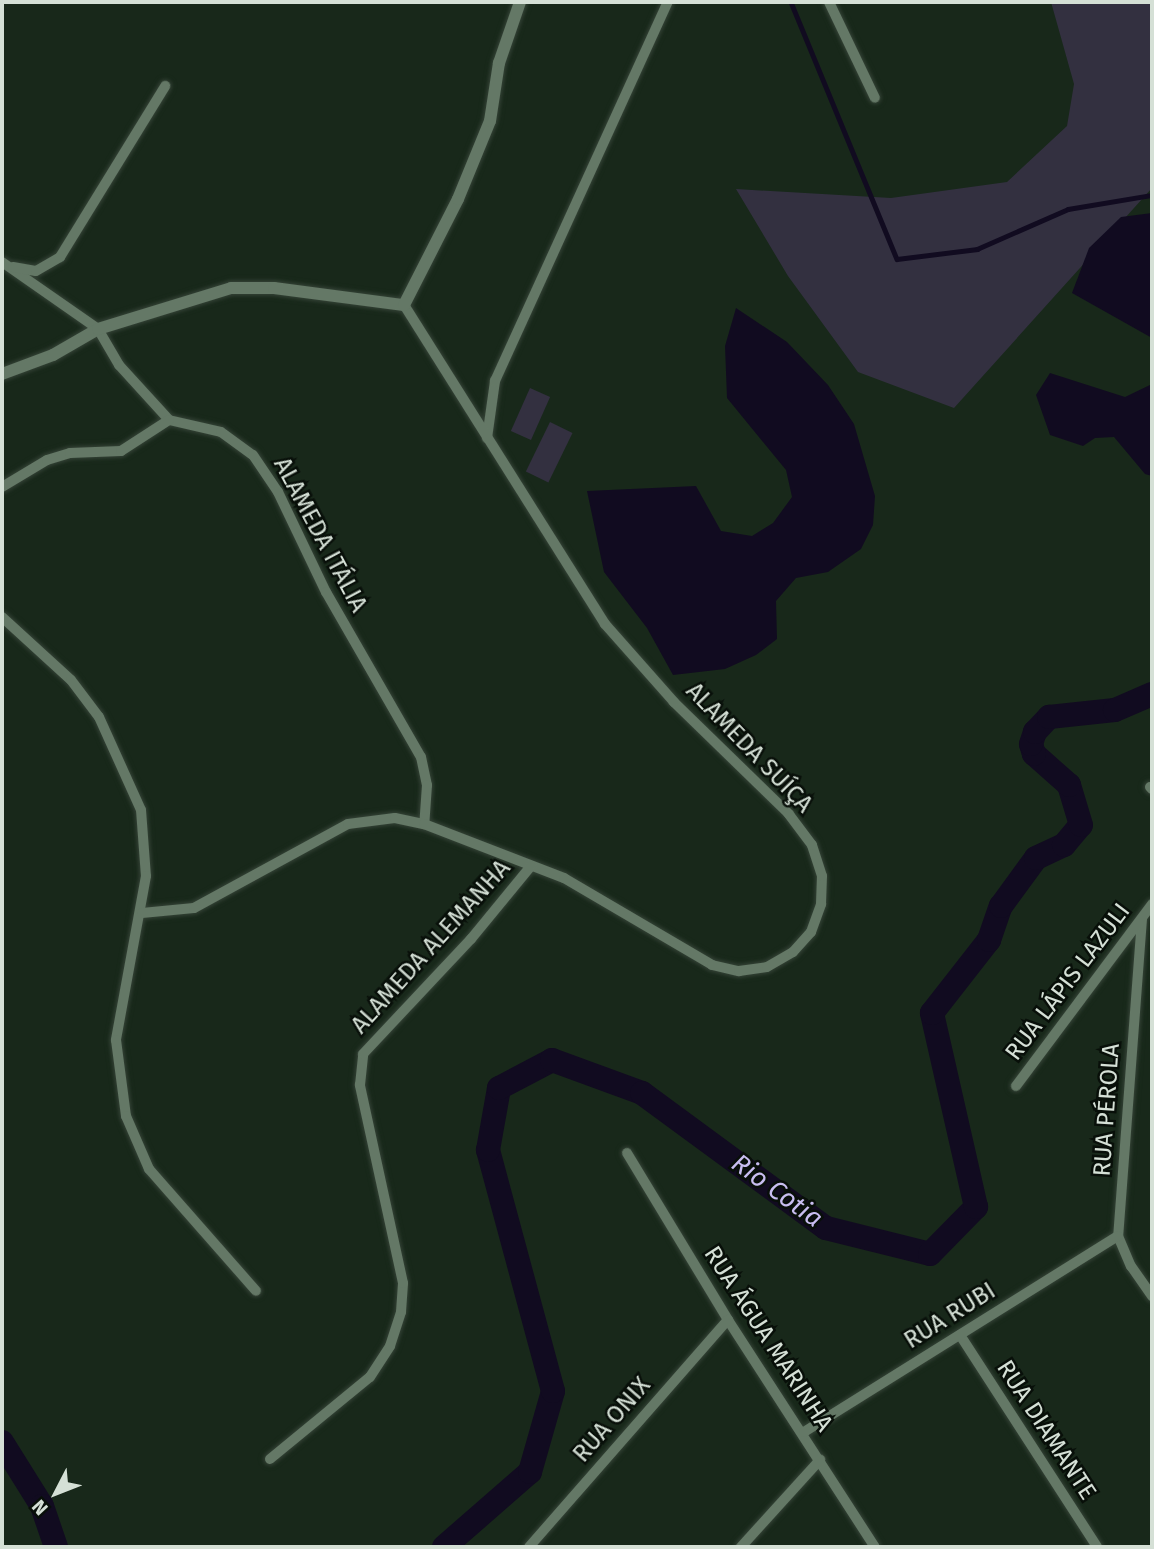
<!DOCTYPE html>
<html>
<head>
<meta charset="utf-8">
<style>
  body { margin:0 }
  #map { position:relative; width:1154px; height:1549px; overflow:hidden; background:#18281a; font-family:"Fira Sans",sans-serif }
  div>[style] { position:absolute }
  .green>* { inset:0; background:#333040; transform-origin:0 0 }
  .water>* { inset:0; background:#110b20 }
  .stream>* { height:4.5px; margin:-2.25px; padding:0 2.25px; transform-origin:2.25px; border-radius:2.25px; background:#110b20 }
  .river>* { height:24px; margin:-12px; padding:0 12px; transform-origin:12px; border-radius:12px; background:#110b20 }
  .roads { filter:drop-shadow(0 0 2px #354337) drop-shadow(0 0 2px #354337) }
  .minor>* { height:10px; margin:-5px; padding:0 5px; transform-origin:5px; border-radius:5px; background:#647866 }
  .tertiary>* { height:12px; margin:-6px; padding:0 6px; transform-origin:6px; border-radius:6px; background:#647866 }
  span { translate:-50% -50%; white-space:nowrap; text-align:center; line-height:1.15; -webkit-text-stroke:5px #080f09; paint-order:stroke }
  .street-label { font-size:24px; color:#d5e0d6 }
  .water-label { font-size:26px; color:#c8bdf0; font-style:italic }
  .frame { position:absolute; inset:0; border:4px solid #d5e0d6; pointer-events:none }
  .north { position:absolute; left:21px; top:1458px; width:70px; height:70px; -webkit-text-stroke:5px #080f09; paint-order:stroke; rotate:228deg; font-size:19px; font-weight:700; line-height:28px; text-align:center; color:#d5e0d6 }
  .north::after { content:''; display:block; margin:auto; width:24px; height:32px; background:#d5e0d6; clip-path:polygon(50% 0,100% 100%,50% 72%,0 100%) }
</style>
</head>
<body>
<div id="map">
  <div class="green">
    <i style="clip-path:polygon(1051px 2px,1152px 2px,1152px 188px,954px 408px,858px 372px,788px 276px,736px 189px,891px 198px,1007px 182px,1067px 126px,1074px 84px)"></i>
    <i style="left:530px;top:388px;width:22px;height:47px;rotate:24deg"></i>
    <i style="left:550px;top:422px;width:25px;height:55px;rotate:26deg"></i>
  </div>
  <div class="water">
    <i style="clip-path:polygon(1152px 213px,1152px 338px,1072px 293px,1089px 248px,1121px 217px)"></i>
    <i style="clip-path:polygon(736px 308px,787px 342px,828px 385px,854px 424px,875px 496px,873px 525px,861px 549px,828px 572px,796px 578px,776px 601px,777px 639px,756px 655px,725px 669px,673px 675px,647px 628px,604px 572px,587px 491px,696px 486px,721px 531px,752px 536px,773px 523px,792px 497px,786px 470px,727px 398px,725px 346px)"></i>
    <i style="clip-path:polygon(1050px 373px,1125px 397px,1152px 384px,1152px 476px,1145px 474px,1114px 437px,1095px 438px,1083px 446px,1050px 435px,1036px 395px)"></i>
  </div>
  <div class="stream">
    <i style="left:791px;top:2px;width:278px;rotate:67.6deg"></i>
    <i style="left:897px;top:259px;width:81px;rotate:-7.1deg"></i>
    <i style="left:977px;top:249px;width:99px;rotate:-23.7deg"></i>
    <i style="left:1068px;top:209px;width:85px;rotate:-9.5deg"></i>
  </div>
  <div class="river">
    <i style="left:2px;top:1442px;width:75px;rotate:58deg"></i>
    <i style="left:42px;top:1506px;width:43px;rotate:71.1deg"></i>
    <i style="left:444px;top:1547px;width:114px;rotate:-41.1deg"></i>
    <i style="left:530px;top:1472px;width:84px;rotate:-74.1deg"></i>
    <i style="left:553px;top:1391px;width:250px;rotate:-105.1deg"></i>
    <i style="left:488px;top:1150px;width:63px;rotate:-79.9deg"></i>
    <i style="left:499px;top:1088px;width:60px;rotate:-27.8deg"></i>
    <i style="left:552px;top:1060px;width:96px;rotate:20.1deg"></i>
    <i style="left:642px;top:1093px;width:228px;rotate:36.3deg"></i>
    <i style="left:826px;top:1228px;width:107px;rotate:14deg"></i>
    <i style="left:930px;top:1254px;width:66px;rotate:-45.6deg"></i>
    <i style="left:976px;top:1207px;width:199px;rotate:-102.8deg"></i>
    <i style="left:932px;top:1013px;width:93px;rotate:-52deg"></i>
    <i style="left:989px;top:940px;width:36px;rotate:-71deg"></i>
    <i style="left:1001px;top:906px;width:59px;rotate:-53.9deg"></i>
    <i style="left:1036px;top:858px;width:31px;rotate:-25deg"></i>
    <i style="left:1064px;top:845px;width:26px;rotate:-50deg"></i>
    <i style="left:1081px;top:825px;width:42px;rotate:-106.7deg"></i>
    <i style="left:1069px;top:785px;width:47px;rotate:-138.5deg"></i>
    <i style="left:1034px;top:754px;width:10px;rotate:-107deg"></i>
    <i style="left:1031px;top:744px;width:13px;rotate:-72deg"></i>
    <i style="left:1035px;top:732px;width:21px;rotate:-47deg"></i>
    <i style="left:1049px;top:717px;width:66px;rotate:-6.1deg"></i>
    <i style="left:1115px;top:710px;width:40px;rotate:-23.4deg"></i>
  </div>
  <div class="roads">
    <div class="minor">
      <i style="left:829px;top:2px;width:106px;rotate:64.4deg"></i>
      <i style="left:2px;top:262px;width:117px;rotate:34.9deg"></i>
      <i style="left:98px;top:329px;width:42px;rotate:59.7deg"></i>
      <i style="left:119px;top:365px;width:74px;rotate:47.7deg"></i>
      <i style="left:169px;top:420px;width:53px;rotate:13deg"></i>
      <i style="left:221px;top:432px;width:39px;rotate:36deg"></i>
      <i style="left:253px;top:455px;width:45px;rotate:56deg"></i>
      <i style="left:278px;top:492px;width:111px;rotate:64.4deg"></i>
      <i style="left:326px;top:592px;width:190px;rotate:60.1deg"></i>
      <i style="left:421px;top:757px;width:29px;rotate:78deg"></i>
      <i style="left:427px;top:785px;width:39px;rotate:94deg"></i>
      <i style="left:13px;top:267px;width:23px;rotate:10deg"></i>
      <i style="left:36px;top:271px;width:28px;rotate:-30deg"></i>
      <i style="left:60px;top:257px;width:201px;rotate:-58.4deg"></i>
      <i style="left:487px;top:438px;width:58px;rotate:-82deg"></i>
      <i style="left:495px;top:381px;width:417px;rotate:-65.5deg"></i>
      <i style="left:2px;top:487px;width:52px;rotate:-31deg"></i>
      <i style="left:47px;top:460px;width:24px;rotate:-17deg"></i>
      <i style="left:70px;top:453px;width:51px;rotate:-2.2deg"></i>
      <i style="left:121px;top:451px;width:57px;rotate:-32.9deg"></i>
      <i style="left:2px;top:617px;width:93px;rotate:42.4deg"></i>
      <i style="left:71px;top:680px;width:46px;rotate:52.9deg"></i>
      <i style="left:99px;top:717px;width:102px;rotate:65.7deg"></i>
      <i style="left:141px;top:810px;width:66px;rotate:85.7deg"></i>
      <i style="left:146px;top:876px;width:167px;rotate:100.4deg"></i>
      <i style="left:116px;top:1040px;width:77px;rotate:82.5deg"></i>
      <i style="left:126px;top:1116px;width:58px;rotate:66.5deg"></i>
      <i style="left:149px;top:1169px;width:162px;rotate:48.7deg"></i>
      <i style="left:1150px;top:787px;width:3px;rotate:45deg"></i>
      <i style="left:142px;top:913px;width:52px;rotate:-5.5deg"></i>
      <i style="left:194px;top:908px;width:175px;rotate:-28.6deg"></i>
      <i style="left:348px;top:824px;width:47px;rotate:-7.3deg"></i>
      <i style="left:395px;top:818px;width:30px;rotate:12deg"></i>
      <i style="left:424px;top:824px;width:150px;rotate:21.1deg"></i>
      <i style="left:564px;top:878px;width:172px;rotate:30.4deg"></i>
      <i style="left:712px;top:965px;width:28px;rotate:13deg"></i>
      <i style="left:739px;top:971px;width:28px;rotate:-8deg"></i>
      <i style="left:767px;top:967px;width:30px;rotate:-30deg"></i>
      <i style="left:793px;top:952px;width:27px;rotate:-48deg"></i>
      <i style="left:811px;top:932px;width:30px;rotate:-70deg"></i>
      <i style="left:821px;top:904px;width:28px;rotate:-88deg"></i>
      <i style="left:822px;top:876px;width:33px;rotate:-108deg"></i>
      <i style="left:812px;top:845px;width:39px;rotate:-127deg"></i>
      <i style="left:789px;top:814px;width:161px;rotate:-135.8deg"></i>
      <i style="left:674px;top:702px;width:104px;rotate:-131.5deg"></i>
      <i style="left:605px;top:624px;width:377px;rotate:-122.2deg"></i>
      <i style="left:1142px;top:919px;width:318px;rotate:94.3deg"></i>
      <i style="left:1118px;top:1236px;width:33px;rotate:67deg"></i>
      <i style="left:1131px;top:1266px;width:37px;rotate:55deg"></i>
      <i style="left:1016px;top:1086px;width:227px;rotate:-53.2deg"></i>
      <i style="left:627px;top:1153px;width:195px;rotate:58.8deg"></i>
      <i style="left:728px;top:1320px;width:270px;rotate:57.1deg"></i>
      <i style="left:960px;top:1335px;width:252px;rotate:57.1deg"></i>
      <i style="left:804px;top:1432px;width:370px;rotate:-32deg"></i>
      <i style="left:270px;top:1459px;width:129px;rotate:-39.4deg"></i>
      <i style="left:370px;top:1377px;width:37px;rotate:-57deg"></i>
      <i style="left:390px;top:1346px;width:36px;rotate:-72deg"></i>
      <i style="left:401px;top:1312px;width:29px;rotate:-86deg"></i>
      <i style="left:403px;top:1283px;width:203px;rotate:-102.3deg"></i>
      <i style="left:360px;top:1085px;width:31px;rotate:-84deg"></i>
      <i style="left:363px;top:1054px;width:158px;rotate:-46.8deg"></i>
      <i style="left:471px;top:939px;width:94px;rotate:-50.6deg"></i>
      <i style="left:529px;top:1547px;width:302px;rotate:-48.8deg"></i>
      <i style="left:741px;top:1547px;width:118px;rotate:-47.8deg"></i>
    </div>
    <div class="tertiary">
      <i style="left:2px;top:374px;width:54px;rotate:-20.4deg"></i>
      <i style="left:53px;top:355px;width:52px;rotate:-30deg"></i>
      <i style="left:98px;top:329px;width:139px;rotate:-17.1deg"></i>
      <i style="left:231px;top:288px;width:43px"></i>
      <i style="left:274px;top:288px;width:131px;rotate:7.5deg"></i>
      <i style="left:404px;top:305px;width:119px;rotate:-63deg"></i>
      <i style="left:458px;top:199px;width:84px;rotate:-67.7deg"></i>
      <i style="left:490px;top:121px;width:59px;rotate:-81.2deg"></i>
      <i style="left:499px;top:63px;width:65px;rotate:-71deg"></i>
    </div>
  </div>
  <div class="street-label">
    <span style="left:320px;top:535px;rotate:62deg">ALAMEDA ITÁLIA</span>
    <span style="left:749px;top:748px;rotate:46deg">ALAMEDA SUÍÇA</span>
    <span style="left:431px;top:947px;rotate:-48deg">ALAMEDA ALEMANHA</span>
    <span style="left:1068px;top:982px;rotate:-53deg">RUA LÁPIS LAZULI</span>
    <span style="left:1107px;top:1110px;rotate:-86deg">RUA PÉROLA</span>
    <span style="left:950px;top:1316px;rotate:-32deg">RUA RUBI</span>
    <span style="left:768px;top:1339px;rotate:57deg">RUA ÁGUA MARINHA</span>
    <span style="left:612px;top:1420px;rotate:-49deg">RUA ONIX</span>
    <span style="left:1046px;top:1430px;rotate:57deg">RUA DIAMANTE</span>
  </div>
  <div class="water-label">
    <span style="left:777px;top:1191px;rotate:36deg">Rio Cotia</span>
  </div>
  <div class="frame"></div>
  <div class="north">N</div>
</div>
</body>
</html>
